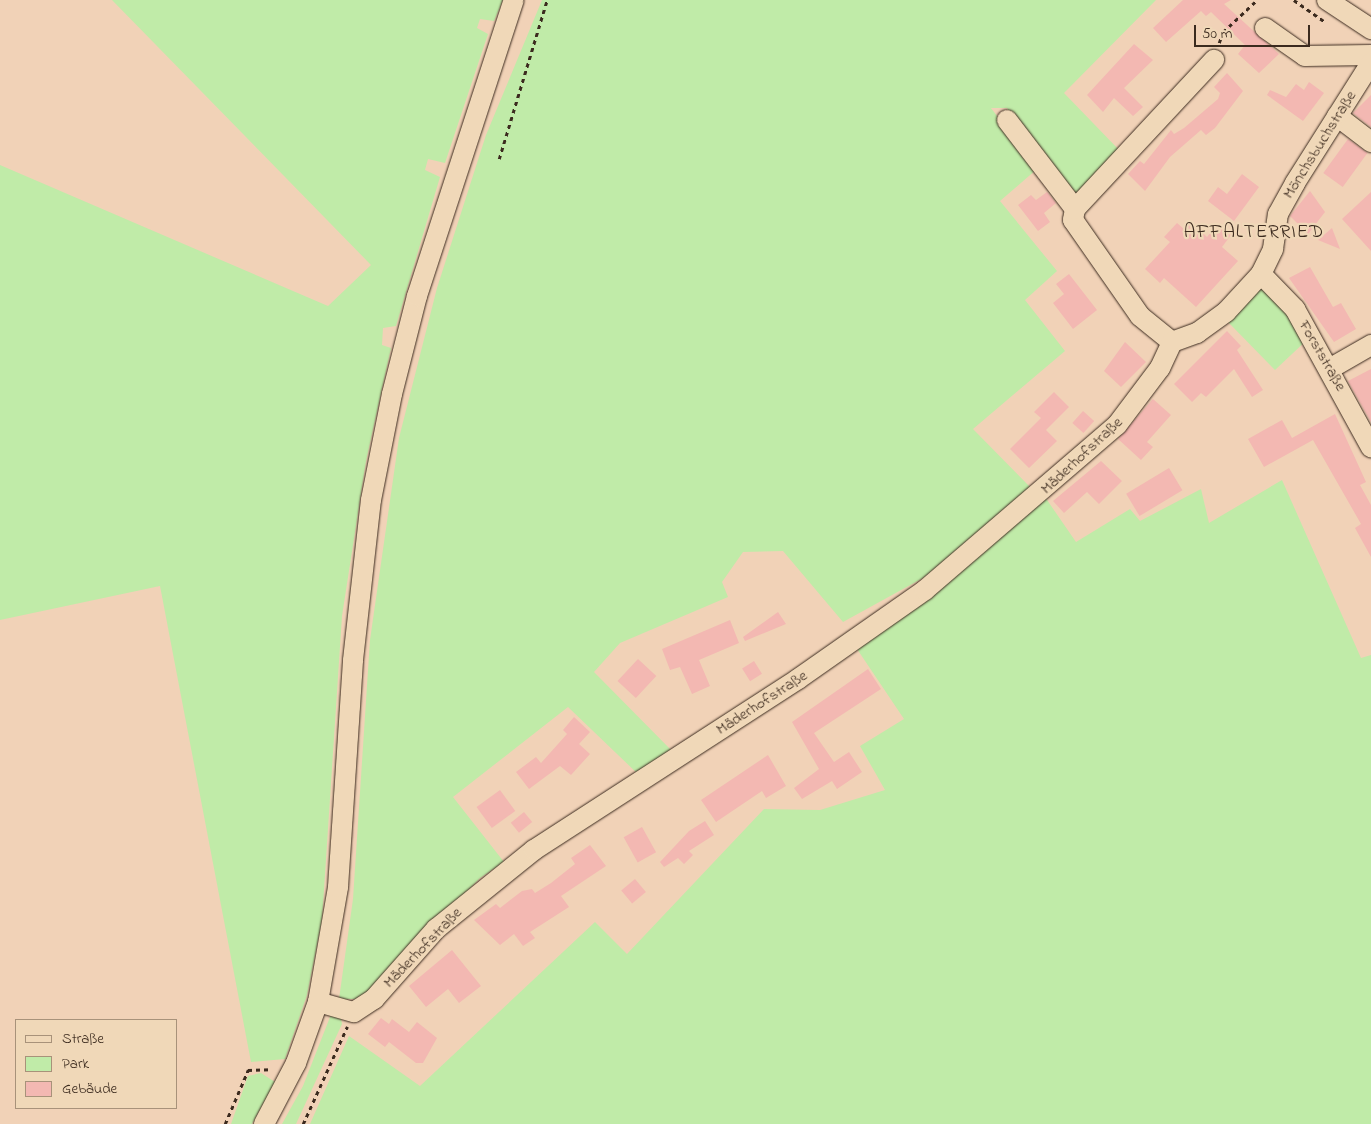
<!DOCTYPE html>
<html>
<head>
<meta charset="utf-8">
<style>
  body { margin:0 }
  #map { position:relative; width:1371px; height:1124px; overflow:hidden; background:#f1d2b7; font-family:"Indie Flower",sans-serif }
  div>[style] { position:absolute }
  .green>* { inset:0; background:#c0eba8 }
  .building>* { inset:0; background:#f3b8b2; transform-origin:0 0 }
  .path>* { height:2.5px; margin-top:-1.25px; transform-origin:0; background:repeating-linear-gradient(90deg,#3b2a1e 0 4px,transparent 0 8px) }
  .roads { filter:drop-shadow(0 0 1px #3b2a1e) drop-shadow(0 0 1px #3b2a1e) }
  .minor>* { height:20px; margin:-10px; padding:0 10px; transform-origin:10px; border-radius:10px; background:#f0d8b8 }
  span { translate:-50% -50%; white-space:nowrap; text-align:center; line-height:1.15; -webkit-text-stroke:4.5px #f0d8b8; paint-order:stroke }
  .street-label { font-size:16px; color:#3b2a1e }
  .quarter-label { font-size:19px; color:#3b2a1e; letter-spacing:1px }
  .legend { position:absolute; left:15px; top:1019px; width:162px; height:90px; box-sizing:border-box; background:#f0d8b8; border:1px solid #a8927a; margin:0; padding:6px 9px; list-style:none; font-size:15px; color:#3b2a1e }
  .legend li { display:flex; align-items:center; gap:10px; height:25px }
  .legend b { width:25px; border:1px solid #a8927a }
  .scale { position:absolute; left:1194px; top:25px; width:116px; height:22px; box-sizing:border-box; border:2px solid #3b2a1e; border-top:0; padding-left:6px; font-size:15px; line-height:18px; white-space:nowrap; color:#3b2a1e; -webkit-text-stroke:4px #f0d8b8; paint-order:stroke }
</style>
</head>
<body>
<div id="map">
  <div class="green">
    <i style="clip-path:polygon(112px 0,503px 0,494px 21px,480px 19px,477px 28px,488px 34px,445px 163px,428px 159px,425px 170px,440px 177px,396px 326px,383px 328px,382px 345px,391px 348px,366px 461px,342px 616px,322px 920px,307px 995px,285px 1059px,251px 1062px,160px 586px,0 620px,0 165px,328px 306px,371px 265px)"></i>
    <i style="clip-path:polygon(542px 0,1156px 0,1064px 93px,1122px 153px,1074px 201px,1007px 108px,991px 108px,1037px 169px,1000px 201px,1057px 271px,1025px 300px,1065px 351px,973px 429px,1033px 490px,923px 578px,843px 622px,783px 551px,743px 552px,722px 582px,728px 597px,620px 643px,594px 672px,675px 754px,640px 776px,568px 707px,453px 797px,504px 862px,480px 878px,372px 990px,356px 999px,339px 999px,353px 899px,370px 640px,399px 438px,437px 288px,486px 135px)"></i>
    <i style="clip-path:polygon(1263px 283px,1309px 338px,1275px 370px,1228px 322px)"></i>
    <i style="clip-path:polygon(1282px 480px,1361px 658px,1371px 655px,1371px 1124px,310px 1124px,349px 1036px,420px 1086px,595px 922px,627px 954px,764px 809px,820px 810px,885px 790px,860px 746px,904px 719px,855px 646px,1045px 497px,1076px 542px,1130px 509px,1140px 521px,1201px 489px,1209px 523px)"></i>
    <i style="clip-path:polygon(332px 1012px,340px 1014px,342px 1024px,296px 1124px,282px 1124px,303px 1086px)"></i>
    <i style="clip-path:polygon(261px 1073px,275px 1082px,252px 1124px,231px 1124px,248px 1076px)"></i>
  </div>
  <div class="building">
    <i style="clip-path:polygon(1183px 0,1231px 0,1224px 4px,1279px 54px,1259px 73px,1238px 54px,1245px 45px,1211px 12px,1206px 16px,1201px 11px,1166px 42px,1153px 28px)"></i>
    <i style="clip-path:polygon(1134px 44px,1153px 60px,1124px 88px,1143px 107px,1133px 116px,1114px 98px,1103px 112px,1087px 95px)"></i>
    <i style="clip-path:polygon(1227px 73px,1243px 91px,1215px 128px,1206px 135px,1201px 130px,1170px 157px,1145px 191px,1128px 174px,1140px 161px,1144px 164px,1171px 130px,1174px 134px,1184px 128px,1218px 99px,1220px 93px,1214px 87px)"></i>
    <i style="clip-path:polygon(1309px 82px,1324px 93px,1303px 121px,1267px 95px,1270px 90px,1286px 97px,1296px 84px,1304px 90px)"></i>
    <i style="clip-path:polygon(1371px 95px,1371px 127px,1353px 113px)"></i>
    <i style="left:1348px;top:139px;width:24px;height:42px;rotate:36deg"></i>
    <i style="clip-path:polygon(1242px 174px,1259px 187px,1234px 221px,1208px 201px,1218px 187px,1227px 194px)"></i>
    <i style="clip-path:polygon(1310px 191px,1325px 212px,1308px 234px,1290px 216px)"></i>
    <i style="clip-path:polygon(1047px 192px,1056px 203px,1044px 213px,1050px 222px,1038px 231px,1018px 205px,1031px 195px,1036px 200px)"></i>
    <i style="clip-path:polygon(1371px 192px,1371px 251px,1342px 219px)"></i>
    <i style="clip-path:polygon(1191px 222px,1207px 237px,1217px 224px,1231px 235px,1222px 247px,1238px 261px,1196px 307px,1164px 278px,1160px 283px,1145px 269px,1170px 242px,1164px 237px,1177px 223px,1184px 229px)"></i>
    <i style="clip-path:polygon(1332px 228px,1340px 249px,1318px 240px)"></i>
    <i style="clip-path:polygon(1310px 267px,1333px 307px,1341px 303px,1356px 329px,1334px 342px,1289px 278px)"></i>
    <i style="clip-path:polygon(1069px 274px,1097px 310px,1073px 329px,1053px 303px,1064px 294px,1056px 284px)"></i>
    <i style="clip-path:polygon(1227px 331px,1241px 346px,1237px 350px,1263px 390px,1252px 397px,1234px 369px,1206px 397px,1201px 393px,1192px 402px,1174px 384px)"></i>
    <i style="clip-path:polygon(1125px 342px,1146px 362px,1121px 387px,1104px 371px)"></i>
    <i style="clip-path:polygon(1371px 369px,1371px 422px,1348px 381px)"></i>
    <i style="clip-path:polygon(1054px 392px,1069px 407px,1046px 430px,1057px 441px,1029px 468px,1010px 449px,1041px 418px,1034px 412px)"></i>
    <i style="clip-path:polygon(1153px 399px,1171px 415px,1147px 442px,1153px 447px,1141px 460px,1118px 439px)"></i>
    <i style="left:1083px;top:411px;width:15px;height:16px;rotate:42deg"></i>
    <i style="clip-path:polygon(1335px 414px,1366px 482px,1360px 485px,1371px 505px,1371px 557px,1355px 528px,1361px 524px,1313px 440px,1264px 467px,1248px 439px,1282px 420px,1292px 438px)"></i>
    <i style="clip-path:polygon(1101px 461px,1122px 481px,1099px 504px,1087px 492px,1064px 513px,1053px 501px)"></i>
    <i style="left:1169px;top:468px;width:26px;height:50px;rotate:59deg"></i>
    <i style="clip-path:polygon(778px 612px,786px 624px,745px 641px,743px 637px)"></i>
    <i style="clip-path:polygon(730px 620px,739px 643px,699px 660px,710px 686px,692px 694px,680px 667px,670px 670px,662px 649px)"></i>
    <i style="left:638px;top:659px;width:25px;height:30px;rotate:43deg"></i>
    <i style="left:754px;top:661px;width:15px;height:14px;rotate:58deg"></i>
    <i style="clip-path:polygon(868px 669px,881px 689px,814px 733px,834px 762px,849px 752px,862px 772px,837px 789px,832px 781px,802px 799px,794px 788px,819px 769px,792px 722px)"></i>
    <i style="clip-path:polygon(574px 717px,590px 732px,579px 744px,590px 754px,571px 775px,560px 766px,529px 789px,516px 772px,536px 757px,541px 763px,567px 734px,563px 730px)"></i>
    <i style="clip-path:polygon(768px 755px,786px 786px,766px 798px,762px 791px,716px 822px,701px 800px)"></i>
    <i style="left:500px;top:790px;width:26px;height:29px;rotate:54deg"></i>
    <i style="left:524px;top:812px;width:13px;height:17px;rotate:51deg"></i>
    <i style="clip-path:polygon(705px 821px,714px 835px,689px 851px,693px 855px,684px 864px,678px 858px,664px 867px,660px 862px,689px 831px)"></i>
    <i style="left:642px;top:827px;width:29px;height:21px;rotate:61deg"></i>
    <i style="clip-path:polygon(590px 845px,606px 866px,561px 896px,569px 907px,530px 932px,535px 938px,523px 946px,514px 934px,500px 945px,474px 920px,496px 904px,500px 908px,522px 891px,532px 889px,535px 893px,551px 883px,575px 864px,571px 858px)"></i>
    <i style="left:635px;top:879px;width:17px;height:18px;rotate:50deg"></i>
    <i style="clip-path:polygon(452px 950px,481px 986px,459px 1003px,448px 989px,426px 1007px,409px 986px)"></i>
    <i style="clip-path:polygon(381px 1018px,389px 1024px,392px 1019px,409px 1032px,417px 1022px,437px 1038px,423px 1063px,416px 1063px,389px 1042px,385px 1047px,368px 1034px)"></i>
  </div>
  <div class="path">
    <i style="left:1294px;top:0;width:37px;rotate:35deg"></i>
    <i style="left:1219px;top:43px;width:12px;rotate:-70deg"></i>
    <i style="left:1223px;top:32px;width:47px;rotate:-43.3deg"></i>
    <i style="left:499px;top:159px;width:166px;rotate:-73.2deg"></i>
    <i style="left:225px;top:1124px;width:59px;rotate:-66.9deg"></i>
    <i style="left:248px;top:1070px;width:24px;rotate:-2deg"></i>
    <i style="left:303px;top:1124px;width:107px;rotate:-65.6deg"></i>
  </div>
  <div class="roads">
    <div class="minor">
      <i style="left:1327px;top:0;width:53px;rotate:33.4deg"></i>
      <i style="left:1265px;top:28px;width:49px;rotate:35deg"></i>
      <i style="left:1305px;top:56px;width:66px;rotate:-0.9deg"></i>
      <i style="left:1337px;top:116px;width:43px;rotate:37.4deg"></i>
      <i style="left:1007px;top:120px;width:112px;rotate:52.6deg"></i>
      <i style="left:1261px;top:274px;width:49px;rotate:45.8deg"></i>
      <i style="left:1295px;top:309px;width:158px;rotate:61.2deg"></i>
      <i style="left:1172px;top:342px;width:41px;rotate:-140.9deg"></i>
      <i style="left:1140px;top:316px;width:117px;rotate:-124.9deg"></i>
      <i style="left:1073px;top:220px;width:11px;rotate:-80deg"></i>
      <i style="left:1075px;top:209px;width:204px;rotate:-47deg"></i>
      <i style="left:1172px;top:342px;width:27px;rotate:-20deg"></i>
      <i style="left:1197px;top:333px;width:36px;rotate:-36deg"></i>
      <i style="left:1226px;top:312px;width:52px;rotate:-47.4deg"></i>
      <i style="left:1261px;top:274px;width:28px;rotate:-64deg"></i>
      <i style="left:1273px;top:249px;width:35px;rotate:-82deg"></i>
      <i style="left:1278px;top:214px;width:35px;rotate:-61deg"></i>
      <i style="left:1295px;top:183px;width:142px;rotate:-57.7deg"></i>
      <i style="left:1331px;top:368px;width:46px;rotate:-29.9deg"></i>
      <i style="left:318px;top:1002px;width:37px;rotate:16deg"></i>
      <i style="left:354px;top:1012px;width:24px;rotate:-33deg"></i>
      <i style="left:374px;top:999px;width:94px;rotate:-48.5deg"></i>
      <i style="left:436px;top:929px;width:126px;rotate:-38.9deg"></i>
      <i style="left:534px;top:850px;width:315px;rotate:-32.9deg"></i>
      <i style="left:798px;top:679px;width:155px;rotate:-35deg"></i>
      <i style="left:925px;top:590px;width:253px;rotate:-40.7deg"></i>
      <i style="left:1117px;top:425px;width:71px;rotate:-53deg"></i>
      <i style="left:1160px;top:368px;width:29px;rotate:-65deg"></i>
      <i style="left:264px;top:1124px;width:69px;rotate:-62.3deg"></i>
      <i style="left:296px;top:1063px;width:65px;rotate:-70.2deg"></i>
      <i style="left:318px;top:1002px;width:117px;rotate:-80.1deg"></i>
      <i style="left:338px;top:887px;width:227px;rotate:-86.2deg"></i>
      <i style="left:353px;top:660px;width:161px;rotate:-83.6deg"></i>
      <i style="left:371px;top:500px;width:108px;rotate:-78.8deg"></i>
      <i style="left:392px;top:394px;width:101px;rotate:-75.7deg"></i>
      <i style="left:417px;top:296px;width:311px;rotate:-71.9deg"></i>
    </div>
  </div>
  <div class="street-label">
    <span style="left:1320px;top:145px;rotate:-58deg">Mönchsbuchstraße</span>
    <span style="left:1322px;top:356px;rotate:60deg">Forststraße</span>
    <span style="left:1082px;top:456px;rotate:-43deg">Mäderhofstraße</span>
    <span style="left:762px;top:703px;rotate:-33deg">Mäderhofstraße</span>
    <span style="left:423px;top:948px;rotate:-46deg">Mäderhofstraße</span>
  </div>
  <div class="quarter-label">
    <span style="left:1254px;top:233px">AFFALTERRIED</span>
  </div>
  <ul class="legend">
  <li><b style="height:6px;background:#f0d8b8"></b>Straße</li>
  <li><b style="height:14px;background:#c0eba8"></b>Park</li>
  <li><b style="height:14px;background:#f3b8b2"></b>Gebäude</li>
  </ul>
  <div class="scale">50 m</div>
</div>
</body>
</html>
